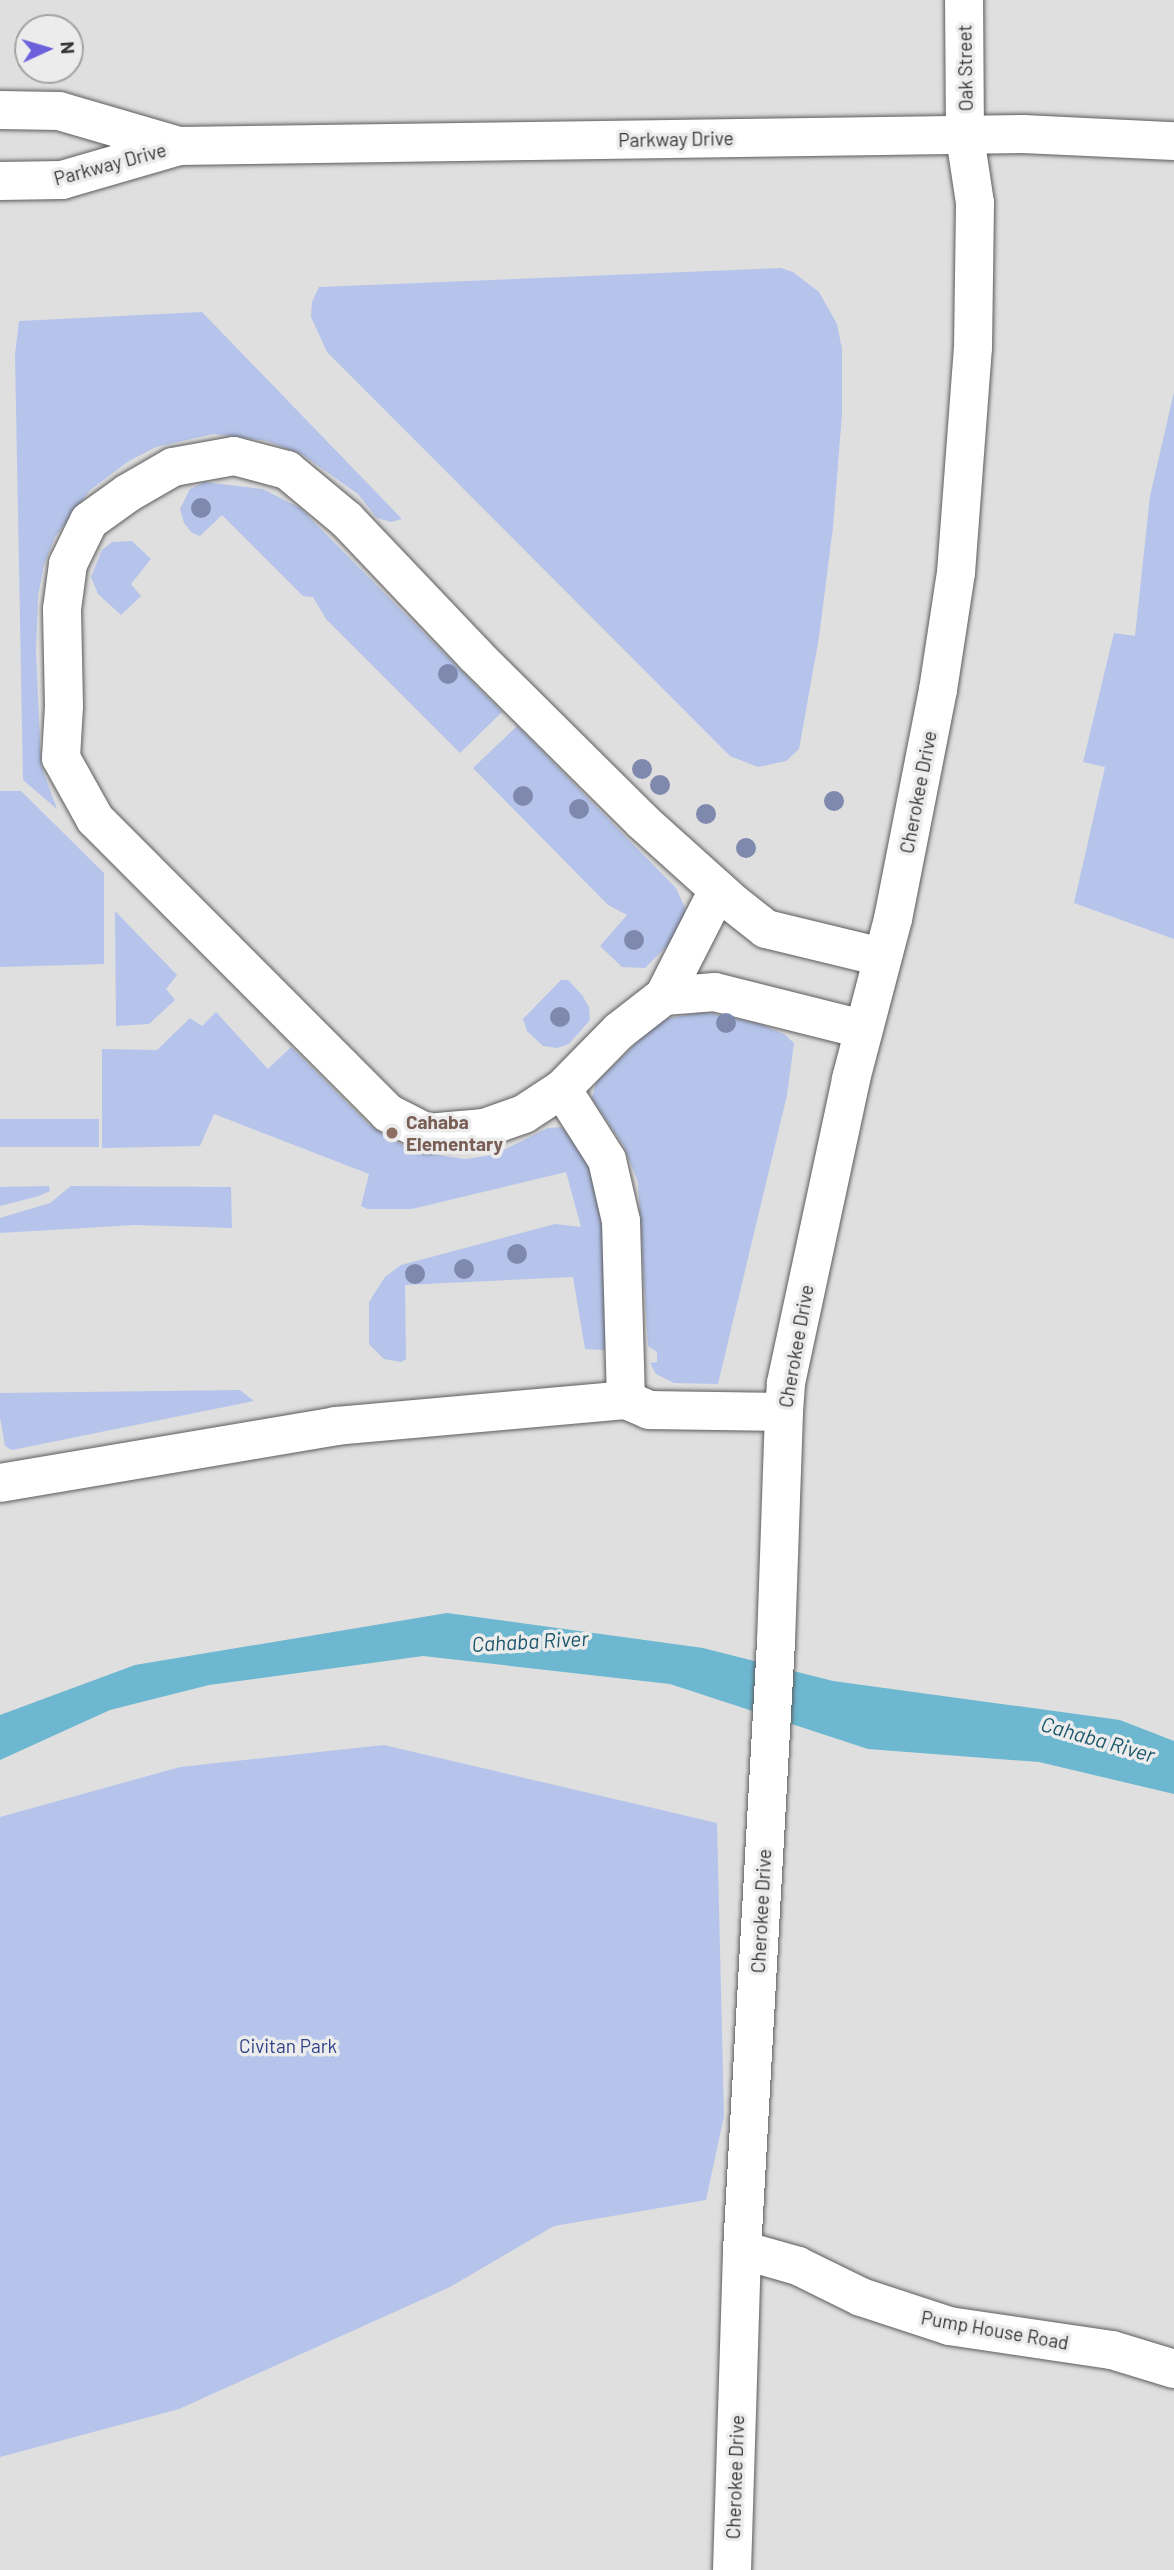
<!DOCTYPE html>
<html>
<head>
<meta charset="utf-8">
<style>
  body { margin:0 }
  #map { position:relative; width:1174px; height:2570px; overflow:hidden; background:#dfdfe0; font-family:Barlow,sans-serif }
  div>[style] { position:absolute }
  .green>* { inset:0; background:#b6c4eb; transform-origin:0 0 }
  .water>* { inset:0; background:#6db7d1 }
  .roads { filter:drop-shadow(0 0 2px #5c5c5d) drop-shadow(0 0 2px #5c5c5d) }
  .minor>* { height:38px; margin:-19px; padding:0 19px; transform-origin:19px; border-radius:19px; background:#fff }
  .trees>* { width:20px; height:20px; margin:-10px; border-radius:50%; background:#7f89ae }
  .dots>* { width:19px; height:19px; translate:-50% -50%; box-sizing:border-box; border:4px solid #ececed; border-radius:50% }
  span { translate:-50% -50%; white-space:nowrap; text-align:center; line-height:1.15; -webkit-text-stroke:7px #ececed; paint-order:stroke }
  .street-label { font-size:19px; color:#353535 }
  .education-label { font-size:19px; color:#785e54; font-weight:700 }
  .left { translate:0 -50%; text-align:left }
  .park-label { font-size:19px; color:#314386 }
  .water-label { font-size:21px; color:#1b576a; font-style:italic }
  .north { position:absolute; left:14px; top:14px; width:70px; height:70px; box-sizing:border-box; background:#ececed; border:2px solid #a3a3a3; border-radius:50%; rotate:86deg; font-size:19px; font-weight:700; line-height:28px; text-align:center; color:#353535 }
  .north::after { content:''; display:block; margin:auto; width:24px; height:32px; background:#6d61db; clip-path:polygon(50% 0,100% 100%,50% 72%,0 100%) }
</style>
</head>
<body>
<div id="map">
  <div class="green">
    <i style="clip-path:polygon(781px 268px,793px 272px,819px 292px,837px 324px,842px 349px,842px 414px,833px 527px,819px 637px,799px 749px,786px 761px,758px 767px,730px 756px,327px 352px,311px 317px,312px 302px,319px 287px)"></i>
    <i style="clip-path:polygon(202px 312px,402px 519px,391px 522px,377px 518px,358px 494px,303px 455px,267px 441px,214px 434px,156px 447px,129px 461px,90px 490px,55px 537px,44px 565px,38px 596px,36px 651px,41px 765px,57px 809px,23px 780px,15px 354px,19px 321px)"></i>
    <i style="clip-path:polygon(1174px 392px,1174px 939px,1074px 903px,1105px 767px,1083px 762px,1114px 633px,1135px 636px,1150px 496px)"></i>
    <i style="clip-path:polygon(205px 482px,263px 489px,300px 508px,502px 712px,460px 753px,326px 619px,313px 597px,303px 596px,222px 515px,200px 536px,192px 533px,184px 523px,180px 509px,190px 489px)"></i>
    <i style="clip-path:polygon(132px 541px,151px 559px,131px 584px,141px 596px,121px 615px,98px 594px,91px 577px,102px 550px,112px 542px)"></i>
    <i style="clip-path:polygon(517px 726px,676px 888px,685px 908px,682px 931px,645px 968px,622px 967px,600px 946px,627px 915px,608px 905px,473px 768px)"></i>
    <i style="clip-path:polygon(0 791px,21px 791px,104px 873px,104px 964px,0 967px)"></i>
    <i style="clip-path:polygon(115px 911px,177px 975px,166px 989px,175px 1000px,149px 1024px,116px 1026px)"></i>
    <i style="clip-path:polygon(561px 980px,568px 980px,582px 995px,589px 1007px,590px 1020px,569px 1044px,557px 1048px,543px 1046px,527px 1031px,523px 1019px)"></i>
    <i style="clip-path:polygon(216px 1012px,268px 1069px,291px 1047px,369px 1125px,412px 1151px,465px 1159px,493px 1155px,548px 1128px,561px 1127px,579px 1141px,599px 1169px,611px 1346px,603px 1350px,585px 1349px,573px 1277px,405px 1285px,406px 1359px,401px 1362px,384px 1359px,369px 1344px,369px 1302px,385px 1277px,401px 1265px,555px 1224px,581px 1227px,566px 1172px,412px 1209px,367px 1209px,361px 1206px,369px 1174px,214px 1114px,200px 1146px,102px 1148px,102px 1049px,157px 1050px,190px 1018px,202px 1026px)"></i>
    <i style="clip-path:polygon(702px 1012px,757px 1023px,784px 1034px,794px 1043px,787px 1095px,718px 1384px,674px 1383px,656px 1374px,650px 1363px,657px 1362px,657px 1352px,648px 1346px,638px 1182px,623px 1145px,592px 1098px,596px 1083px,654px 1026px,666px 1019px)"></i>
    <i style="left:0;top:1119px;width:99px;height:28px"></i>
    <i style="clip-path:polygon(49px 1186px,50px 1191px,39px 1196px,0 1206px,0 1187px)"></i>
    <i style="clip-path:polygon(71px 1186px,231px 1187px,232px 1228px,135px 1225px,0 1233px,0 1218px,50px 1203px)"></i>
    <i style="clip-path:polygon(240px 1390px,254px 1401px,12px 1450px,5px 1446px,0 1417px,0 1393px)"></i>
    <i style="clip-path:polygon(384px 1745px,717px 1823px,724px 2116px,706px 2200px,554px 2226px,450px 2287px,179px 2409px,0 2457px,0 1817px,180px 1767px)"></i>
  </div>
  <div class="water">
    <i style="clip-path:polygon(447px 1613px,703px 1648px,833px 1681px,1120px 1720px,1174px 1741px,1174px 1794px,1039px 1762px,868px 1749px,670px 1684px,423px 1656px,209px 1685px,110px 1710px,0 1760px,0 1715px,135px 1665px)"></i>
  </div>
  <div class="roads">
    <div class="minor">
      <i style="left:0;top:110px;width:59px;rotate:1deg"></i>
      <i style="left:59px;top:111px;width:125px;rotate:16.3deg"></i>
      <i style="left:0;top:181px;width:62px;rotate:-0.9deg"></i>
      <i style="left:62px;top:180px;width:122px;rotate:-16.2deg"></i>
      <i style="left:179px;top:146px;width:844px;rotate:-0.81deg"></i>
      <i style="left:1023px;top:134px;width:151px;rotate:2.7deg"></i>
      <i style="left:664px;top:996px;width:119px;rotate:-63deg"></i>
      <i style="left:862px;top:1029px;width:152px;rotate:-165.9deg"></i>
      <i style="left:715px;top:992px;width:51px;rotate:175.5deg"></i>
      <i style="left:664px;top:996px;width:57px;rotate:142.1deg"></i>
      <i style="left:619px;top:1031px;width:81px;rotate:134.5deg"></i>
      <i style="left:562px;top:1089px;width:45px;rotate:146.7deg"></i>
      <i style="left:524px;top:1114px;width:42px;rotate:160.7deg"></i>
      <i style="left:484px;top:1128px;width:57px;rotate:175deg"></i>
      <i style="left:427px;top:1133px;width:44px;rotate:-152.9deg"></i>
      <i style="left:388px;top:1113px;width:415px;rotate:-134.9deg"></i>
      <i style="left:95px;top:819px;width:70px;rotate:-119.1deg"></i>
      <i style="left:61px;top:758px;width:52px;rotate:-86.7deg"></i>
      <i style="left:64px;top:706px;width:97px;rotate:-91.2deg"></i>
      <i style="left:62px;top:609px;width:45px;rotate:-82.4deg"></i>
      <i style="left:68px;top:564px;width:48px;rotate:-64deg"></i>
      <i style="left:89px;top:521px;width:48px;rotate:-35.7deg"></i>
      <i style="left:128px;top:493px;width:52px;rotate:-30deg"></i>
      <i style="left:173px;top:467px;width:62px;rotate:-10.2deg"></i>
      <i style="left:234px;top:456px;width:55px;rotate:14.8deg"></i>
      <i style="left:287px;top:470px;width:78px;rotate:39.8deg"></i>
      <i style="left:347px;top:520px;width:186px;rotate:46.5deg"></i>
      <i style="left:475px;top:655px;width:235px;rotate:44.8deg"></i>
      <i style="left:642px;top:821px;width:122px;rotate:42deg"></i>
      <i style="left:733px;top:903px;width:42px;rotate:38.2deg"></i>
      <i style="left:766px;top:929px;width:119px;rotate:13.6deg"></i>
      <i style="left:562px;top:1089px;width:84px;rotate:57.6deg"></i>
      <i style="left:607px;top:1160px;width:63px;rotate:77.1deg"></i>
      <i style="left:621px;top:1221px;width:179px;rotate:88.4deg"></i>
      <i style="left:626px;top:1400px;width:25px;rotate:23deg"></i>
      <i style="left:649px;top:1410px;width:135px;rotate:0.8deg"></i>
      <i style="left:0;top:1483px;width:341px;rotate:-9.6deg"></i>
      <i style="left:336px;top:1426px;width:291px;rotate:-5.1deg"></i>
      <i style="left:742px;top:2250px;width:58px;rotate:15.9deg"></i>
      <i style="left:798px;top:2266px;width:70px;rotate:26.2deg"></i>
      <i style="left:861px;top:2297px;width:93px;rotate:18.2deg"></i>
      <i style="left:949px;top:2326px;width:165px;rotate:8.4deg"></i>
      <i style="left:1112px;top:2350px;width:65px;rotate:17deg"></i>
      <i style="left:732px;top:2570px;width:320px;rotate:-88.2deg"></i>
      <i style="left:742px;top:2250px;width:609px;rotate:-86.8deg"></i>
      <i style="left:776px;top:1642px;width:230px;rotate:-88deg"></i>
      <i style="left:784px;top:1412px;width:29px;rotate:-86deg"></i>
      <i style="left:786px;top:1383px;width:311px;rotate:-77.9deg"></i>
      <i style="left:851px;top:1079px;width:165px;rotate:-75.3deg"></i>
      <i style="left:893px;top:919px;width:233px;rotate:-78.9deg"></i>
      <i style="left:938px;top:690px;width:118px;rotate:-81.3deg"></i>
      <i style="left:956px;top:573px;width:226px;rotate:-85.7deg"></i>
      <i style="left:973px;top:348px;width:145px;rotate:-89.2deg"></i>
      <i style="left:975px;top:203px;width:67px;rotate:-98.6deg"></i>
      <i style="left:965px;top:137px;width:137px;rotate:-90.4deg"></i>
    </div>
  </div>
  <div class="trees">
    <i style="left:201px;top:508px"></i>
    <i style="left:448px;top:674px"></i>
    <i style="left:642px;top:769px"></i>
    <i style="left:660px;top:785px"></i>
    <i style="left:523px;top:796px"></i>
    <i style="left:834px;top:801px"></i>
    <i style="left:579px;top:809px"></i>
    <i style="left:706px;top:814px"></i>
    <i style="left:746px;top:848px"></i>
    <i style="left:634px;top:940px"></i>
    <i style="left:560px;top:1017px"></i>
    <i style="left:726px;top:1023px"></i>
    <i style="left:517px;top:1254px"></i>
    <i style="left:464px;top:1269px"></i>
    <i style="left:415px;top:1274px"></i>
  </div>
  <div class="dots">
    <i style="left:392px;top:1133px;background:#8d6e63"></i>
  </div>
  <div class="street-label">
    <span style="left:965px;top:68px;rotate:-91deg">Oak Street</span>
    <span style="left:676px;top:139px;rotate:-1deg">Parkway Drive</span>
    <span style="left:110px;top:164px;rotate:-15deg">Parkway Drive</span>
    <span style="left:918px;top:792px;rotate:-79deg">Cherokee Drive</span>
    <span style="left:796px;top:1346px;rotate:-80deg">Cherokee Drive</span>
    <span style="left:761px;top:1911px;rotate:-87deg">Cherokee Drive</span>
    <span style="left:995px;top:2330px;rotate:10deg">Pump House Road</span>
    <span style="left:735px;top:2477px;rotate:-88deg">Cherokee Drive</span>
  </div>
  <div class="education-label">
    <span class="left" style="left:406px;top:1133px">Cahaba<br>Elementary</span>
  </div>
  <div class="park-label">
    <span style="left:288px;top:2046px">Civitan Park</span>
  </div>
  <div class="water-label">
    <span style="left:530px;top:1641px;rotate:-3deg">Cahaba River</span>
    <span style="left:1098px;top:1739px;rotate:16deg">Cahaba River</span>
  </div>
  <div class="north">N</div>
</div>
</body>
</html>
